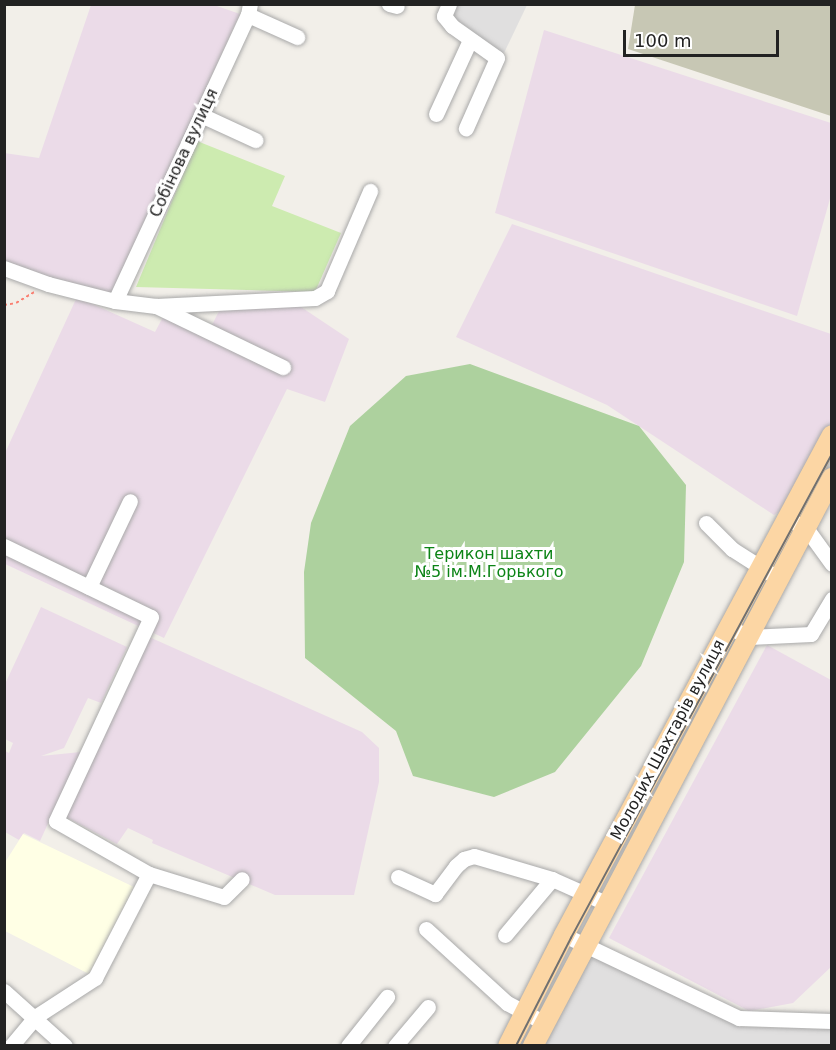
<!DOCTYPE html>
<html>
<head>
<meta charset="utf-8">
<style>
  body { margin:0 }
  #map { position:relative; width:836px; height:1050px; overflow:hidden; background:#f2efe9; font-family:"DejaVu Sans",sans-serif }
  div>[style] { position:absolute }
  .residential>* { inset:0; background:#e0dfdf }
  .industrial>* { inset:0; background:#ebdbe8 }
  .education>* { inset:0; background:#ffffe5 }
  .construction>* { inset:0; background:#c7c7b4 }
  .grass>* { inset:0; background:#cdebb0 }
  .forest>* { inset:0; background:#add19e }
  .path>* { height:1.5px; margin-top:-0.75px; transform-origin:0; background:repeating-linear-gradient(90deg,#fa8072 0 3px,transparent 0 6px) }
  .roads { filter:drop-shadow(0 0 2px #a9a9a9) drop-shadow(0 0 2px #a9a9a9) }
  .minor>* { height:15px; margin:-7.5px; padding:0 7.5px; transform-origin:7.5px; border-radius:7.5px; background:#fff }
  .major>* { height:20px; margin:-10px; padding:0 10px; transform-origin:10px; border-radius:10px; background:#fcd6a4 }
  .tram>* { height:1.5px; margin:-0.75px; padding:0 0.75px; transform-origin:0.75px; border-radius:0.75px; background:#707070 }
  span { translate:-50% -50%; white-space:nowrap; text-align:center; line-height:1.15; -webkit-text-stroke:6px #fff; paint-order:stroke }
  .street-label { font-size:16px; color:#222 }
  .park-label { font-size:16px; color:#0c8416 }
  .frame { position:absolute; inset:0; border:6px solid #222; pointer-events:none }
  .scale { position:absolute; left:623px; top:30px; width:156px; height:27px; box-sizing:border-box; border:3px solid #222; border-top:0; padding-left:8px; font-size:18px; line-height:21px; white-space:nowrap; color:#222; -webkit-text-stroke:4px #fff; paint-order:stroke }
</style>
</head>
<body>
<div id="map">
  <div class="residential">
    <i style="clip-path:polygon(444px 5px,527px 5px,504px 53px,439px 16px)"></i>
    <i style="clip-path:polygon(591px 952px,741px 1027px,831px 1029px,831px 1045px,544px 1046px)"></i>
  </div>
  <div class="industrial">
    <i style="clip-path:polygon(91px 5px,214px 5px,240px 14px,111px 295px,5px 264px,4px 153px,39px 158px)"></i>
    <i style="clip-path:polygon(544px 30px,831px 123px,831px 195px,797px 316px,495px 213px)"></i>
    <i style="clip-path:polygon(512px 224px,831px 334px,831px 422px,787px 507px,774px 515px,607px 405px,456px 337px)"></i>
    <i style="clip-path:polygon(77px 297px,155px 332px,163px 317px,208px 333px,221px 307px,298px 305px,349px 339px,325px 402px,287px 389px,164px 638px,5px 564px,5px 453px)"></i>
    <i style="clip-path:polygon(41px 607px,127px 647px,101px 703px,88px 698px,64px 748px,41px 756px,81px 752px,40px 841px,24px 833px,19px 840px,5px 832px,5px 751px,9px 753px,13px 743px,5px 739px,5px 684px)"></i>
    <i style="clip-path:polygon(147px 636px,362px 732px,379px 748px,379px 782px,354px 895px,275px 895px,152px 843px,153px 840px,128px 828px,117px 844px,64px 816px)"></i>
    <i style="clip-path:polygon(767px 645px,831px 680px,832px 966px,793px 1003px,749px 1011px,609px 938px)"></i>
  </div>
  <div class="education">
    <i style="clip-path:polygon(23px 834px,134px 887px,89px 974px,5px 931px,4px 864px)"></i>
  </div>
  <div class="construction">
    <i style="clip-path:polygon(635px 5px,831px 5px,831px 116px,628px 49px)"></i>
  </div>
  <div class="grass">
    <i style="clip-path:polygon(197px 141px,285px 176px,272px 206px,341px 233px,315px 292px,136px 287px)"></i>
  </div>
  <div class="forest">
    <i style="clip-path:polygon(470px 364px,639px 426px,686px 485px,684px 562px,641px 666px,555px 772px,494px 797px,413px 776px,396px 731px,305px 658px,304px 572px,311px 523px,350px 426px,406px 376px)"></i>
  </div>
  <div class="path">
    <i style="left:4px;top:305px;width:12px;rotate:-9deg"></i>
    <i style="left:16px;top:303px;width:21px;rotate:-31deg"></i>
  </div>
  <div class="roads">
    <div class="minor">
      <i style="left:389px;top:4px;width:8px;rotate:14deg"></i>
      <i style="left:449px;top:4px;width:13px;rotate:113deg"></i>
      <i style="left:444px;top:16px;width:13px;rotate:51deg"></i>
      <i style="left:452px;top:26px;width:55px;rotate:35.4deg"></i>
      <i style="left:497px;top:58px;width:77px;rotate:113.9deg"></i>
      <i style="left:248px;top:15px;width:54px;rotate:24.2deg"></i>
      <i style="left:436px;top:114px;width:81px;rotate:-65.3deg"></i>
      <i style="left:201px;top:115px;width:60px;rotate:24.8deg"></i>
      <i style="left:4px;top:268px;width:47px;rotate:20deg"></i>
      <i style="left:48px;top:284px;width:69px;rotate:14.2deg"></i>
      <i style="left:115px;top:301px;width:41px;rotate:7deg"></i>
      <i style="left:156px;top:306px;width:141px;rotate:25.7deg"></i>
      <i style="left:115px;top:301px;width:315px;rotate:-65.1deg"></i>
      <i style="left:248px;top:15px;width:11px;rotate:-80deg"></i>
      <i style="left:156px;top:306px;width:159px;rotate:-2.9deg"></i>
      <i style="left:315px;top:298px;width:14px;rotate:-30deg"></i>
      <i style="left:327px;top:291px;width:109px;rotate:-66.7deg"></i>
      <i style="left:787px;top:519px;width:21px;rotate:25deg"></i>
      <i style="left:806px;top:528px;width:44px;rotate:54.2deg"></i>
      <i style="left:706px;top:523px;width:37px;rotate:45deg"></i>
      <i style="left:732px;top:549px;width:56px;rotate:32.6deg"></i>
      <i style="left:4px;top:546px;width:163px;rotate:25.8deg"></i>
      <i style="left:151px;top:617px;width:225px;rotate:115deg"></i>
      <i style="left:56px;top:821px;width:107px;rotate:29.7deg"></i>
      <i style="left:149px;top:874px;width:78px;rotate:17deg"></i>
      <i style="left:224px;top:897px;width:25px;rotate:-45deg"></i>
      <i style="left:89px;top:587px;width:95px;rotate:-64.5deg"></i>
      <i style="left:729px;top:627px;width:22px;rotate:27deg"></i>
      <i style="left:749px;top:637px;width:62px;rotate:-2.8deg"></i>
      <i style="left:811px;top:634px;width:41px;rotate:-59deg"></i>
      <i style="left:398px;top:877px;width:41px;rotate:24.7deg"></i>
      <i style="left:435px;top:894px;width:35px;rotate:-53deg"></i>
      <i style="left:456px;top:866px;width:11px;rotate:-41deg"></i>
      <i style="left:464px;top:859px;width:10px;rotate:-17deg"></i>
      <i style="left:474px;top:856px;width:81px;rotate:16.4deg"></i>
      <i style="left:426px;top:929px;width:110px;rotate:42.4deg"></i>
      <i style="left:507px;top:1003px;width:43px;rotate:27.8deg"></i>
      <i style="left:505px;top:935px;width:73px;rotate:-50deg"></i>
      <i style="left:552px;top:879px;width:61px;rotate:24.1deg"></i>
      <i style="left:564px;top:935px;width:194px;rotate:25.4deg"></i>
      <i style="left:739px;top:1018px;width:93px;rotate:1.8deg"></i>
      <i style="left:4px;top:991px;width:82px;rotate:42deg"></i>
      <i style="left:11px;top:1046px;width:38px;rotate:-50deg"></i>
      <i style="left:35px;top:1017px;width:72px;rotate:-33deg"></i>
      <i style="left:95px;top:978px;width:117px;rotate:-62.6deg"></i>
      <i style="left:348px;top:1046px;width:63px;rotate:-51.5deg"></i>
      <i style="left:395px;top:1046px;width:51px;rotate:-49.8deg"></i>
    </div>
    <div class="major">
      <i style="left:508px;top:1046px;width:124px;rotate:-63.2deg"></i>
      <i style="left:564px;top:935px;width:567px;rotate:-61.81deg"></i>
      <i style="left:533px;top:1046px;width:642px;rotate:-62.24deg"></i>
    </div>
  </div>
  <div class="tram">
    <i style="left:516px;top:1046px;width:121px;rotate:-63deg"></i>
    <i style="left:571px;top:938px;width:550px;rotate:-61.66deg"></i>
  </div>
  <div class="street-label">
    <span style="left:184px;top:153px;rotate:-65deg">Собінова вулиця</span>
    <span style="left:668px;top:740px;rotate:-62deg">Молодих Шахтарів вулиця</span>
  </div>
  <div class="park-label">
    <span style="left:489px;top:563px">Терикон шахти<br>№5 ім.М.Горького</span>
  </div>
  <div class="frame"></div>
  <div class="scale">100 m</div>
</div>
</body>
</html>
